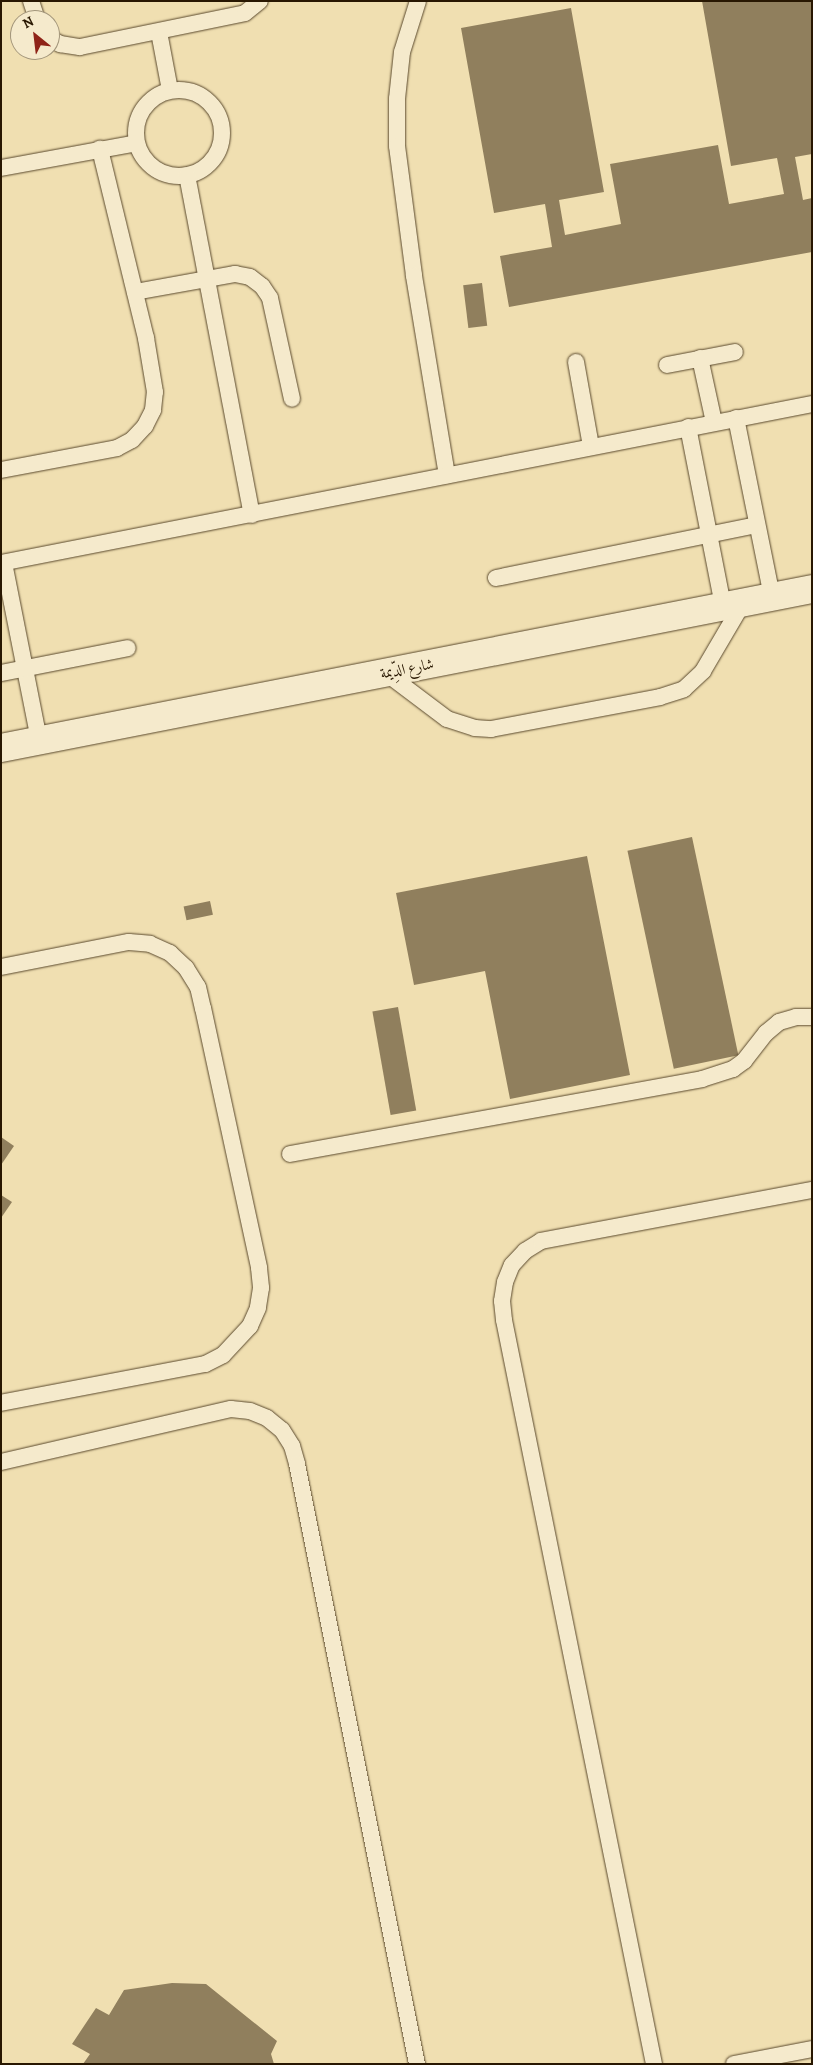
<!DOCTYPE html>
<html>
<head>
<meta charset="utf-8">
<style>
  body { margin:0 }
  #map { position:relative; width:813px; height:2065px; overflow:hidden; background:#f0dfb1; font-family:Alegreya,Amiri,serif }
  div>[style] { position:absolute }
  .building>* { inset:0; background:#907f5d; transform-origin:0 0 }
  .roads { filter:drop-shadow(0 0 1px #5a492d) drop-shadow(0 0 1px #5a492d) }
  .service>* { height:16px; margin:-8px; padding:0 8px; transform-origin:8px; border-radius:8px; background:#f5eacc }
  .service>.ring { margin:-8px; padding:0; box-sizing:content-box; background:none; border:16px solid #f5eacc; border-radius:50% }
  .minor>* { height:28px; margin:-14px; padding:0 14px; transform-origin:14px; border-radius:14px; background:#f5eacc }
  span { translate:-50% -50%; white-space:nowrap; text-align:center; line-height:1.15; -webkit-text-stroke:5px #f5eacc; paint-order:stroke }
  .street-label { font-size:15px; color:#281701 }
  .frame { position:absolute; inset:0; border:2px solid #281701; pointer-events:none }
  .north { position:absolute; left:10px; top:10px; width:50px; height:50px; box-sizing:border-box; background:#f5eacc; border:1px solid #a3967b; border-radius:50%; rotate:331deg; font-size:14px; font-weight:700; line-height:20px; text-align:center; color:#281701 }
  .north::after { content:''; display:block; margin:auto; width:18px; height:22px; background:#8f2418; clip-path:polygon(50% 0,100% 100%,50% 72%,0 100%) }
</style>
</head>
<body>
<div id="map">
  <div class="building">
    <i style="clip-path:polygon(702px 1px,812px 1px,812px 154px,795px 157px,803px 200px,812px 198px,812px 252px,509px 307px,500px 256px,552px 247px,545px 204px,494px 213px,461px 28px,571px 8px,604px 192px,559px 200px,565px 235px,621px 224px,610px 164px,718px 145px,729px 204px,784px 194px,777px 158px,731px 166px)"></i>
    <i style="left:482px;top:283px;width:43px;height:19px;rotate:83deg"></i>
    <i style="left:692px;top:837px;width:223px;height:66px;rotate:78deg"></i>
    <i style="clip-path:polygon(587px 856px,630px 1075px,510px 1099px,485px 971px,414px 985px,396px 893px)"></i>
    <i style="left:210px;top:901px;width:14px;height:27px;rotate:78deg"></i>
    <i style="left:398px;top:1007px;width:105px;height:26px;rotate:80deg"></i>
    <i style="clip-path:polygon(1px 1137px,14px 1146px,1px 1165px)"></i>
    <i style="clip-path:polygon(1px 1195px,12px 1202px,1px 1218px)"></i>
    <i style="clip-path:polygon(172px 1983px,206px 1984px,277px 2041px,271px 2054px,274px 2064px,83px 2064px,90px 2054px,72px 2044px,96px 2008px,109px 2015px,124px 1990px)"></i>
  </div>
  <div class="roads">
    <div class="service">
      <i style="left:31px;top:1px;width:20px;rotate:72deg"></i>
      <i style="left:418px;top:1px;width:53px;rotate:107.4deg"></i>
      <i style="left:402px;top:52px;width:47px;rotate:96.1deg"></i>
      <i style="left:397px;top:99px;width:47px;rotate:90deg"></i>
      <i style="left:397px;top:146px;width:131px;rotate:82.5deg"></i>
      <i style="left:414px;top:276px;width:202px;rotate:80.6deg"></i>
      <i style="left:159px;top:32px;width:59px;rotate:79.3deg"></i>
      <i style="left:50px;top:38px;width:12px;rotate:31deg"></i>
      <i style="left:60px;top:44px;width:20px;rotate:9deg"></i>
      <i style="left:80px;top:47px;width:168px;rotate:-11.6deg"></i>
      <i style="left:245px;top:13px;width:19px;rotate:-39deg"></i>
      <i class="ring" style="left:136px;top:90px;width:70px;height:70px"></i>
      <i style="left:1px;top:168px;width:138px;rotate:-10.4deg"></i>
      <i style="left:187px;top:175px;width:346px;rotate:79.2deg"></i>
      <i style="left:135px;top:292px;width:102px;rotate:-10.2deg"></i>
      <i style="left:235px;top:274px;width:15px;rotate:11deg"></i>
      <i style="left:250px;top:277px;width:15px;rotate:37deg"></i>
      <i style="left:262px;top:286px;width:14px;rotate:56deg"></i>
      <i style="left:270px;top:298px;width:103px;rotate:77.7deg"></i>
      <i style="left:700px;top:358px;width:66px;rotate:77.7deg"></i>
      <i style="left:576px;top:362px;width:85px;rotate:79.9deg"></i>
      <i style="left:667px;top:365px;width:69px;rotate:-10.8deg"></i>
      <i style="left:736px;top:418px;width:182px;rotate:78.6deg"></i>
      <i style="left:688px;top:427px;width:182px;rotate:78.9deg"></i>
      <i style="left:1px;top:470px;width:118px;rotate:-10.7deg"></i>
      <i style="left:117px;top:448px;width:17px;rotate:-28deg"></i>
      <i style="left:132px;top:440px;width:19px;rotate:-47deg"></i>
      <i style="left:145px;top:426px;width:18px;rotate:-63deg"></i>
      <i style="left:153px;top:410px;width:18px;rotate:-84deg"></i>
      <i style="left:155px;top:392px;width:55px;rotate:-99.5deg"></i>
      <i style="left:146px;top:338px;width:195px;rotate:-103.7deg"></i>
      <i style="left:1px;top:563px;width:826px;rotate:-11.09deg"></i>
      <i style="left:4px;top:563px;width:180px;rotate:78.8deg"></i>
      <i style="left:496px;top:578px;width:266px;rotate:-11.5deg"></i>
      <i style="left:1px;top:673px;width:129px;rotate:-11.1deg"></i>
      <i style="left:386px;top:673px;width:76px;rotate:37deg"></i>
      <i style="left:447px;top:719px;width:29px;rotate:18deg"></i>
      <i style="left:475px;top:728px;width:16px;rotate:4deg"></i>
      <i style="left:491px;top:729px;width:172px;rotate:-10.7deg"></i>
      <i style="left:660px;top:697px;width:25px;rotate:-18deg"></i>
      <i style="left:684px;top:689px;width:26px;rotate:-43deg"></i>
      <i style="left:703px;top:671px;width:81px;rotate:-59.6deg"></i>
      <i style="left:1px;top:967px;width:130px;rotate:-11.1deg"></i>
      <i style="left:129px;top:942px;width:21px;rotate:5deg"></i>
      <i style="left:150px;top:944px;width:22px;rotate:24deg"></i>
      <i style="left:170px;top:953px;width:22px;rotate:43deg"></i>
      <i style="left:186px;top:968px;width:22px;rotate:58deg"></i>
      <i style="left:198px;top:987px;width:22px;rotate:77deg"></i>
      <i style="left:203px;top:1008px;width:266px;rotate:77.8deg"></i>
      <i style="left:259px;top:1268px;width:20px;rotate:84deg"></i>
      <i style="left:261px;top:1288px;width:20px;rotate:99deg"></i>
      <i style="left:258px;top:1308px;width:20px;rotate:114deg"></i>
      <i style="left:250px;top:1326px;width:40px;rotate:133deg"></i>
      <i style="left:223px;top:1355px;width:20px;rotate:153deg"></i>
      <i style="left:205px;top:1364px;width:208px;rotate:169.2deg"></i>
      <i style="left:290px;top:1154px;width:419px;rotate:-10.3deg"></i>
      <i style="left:702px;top:1079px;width:33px;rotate:-18deg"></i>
      <i style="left:733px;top:1069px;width:14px;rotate:-36deg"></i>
      <i style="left:744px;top:1061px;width:36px;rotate:-52deg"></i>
      <i style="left:766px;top:1033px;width:17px;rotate:-40deg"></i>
      <i style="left:779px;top:1022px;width:18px;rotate:-16deg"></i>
      <i style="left:796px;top:1017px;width:16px"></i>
      <i style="left:1px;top:1462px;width:236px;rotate:-13deg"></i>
      <i style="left:231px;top:1409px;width:19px;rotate:6deg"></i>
      <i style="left:250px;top:1411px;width:18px;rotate:22deg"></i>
      <i style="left:267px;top:1418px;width:19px;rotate:39deg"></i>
      <i style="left:282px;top:1430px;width:19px;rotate:58deg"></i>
      <i style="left:292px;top:1446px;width:19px;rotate:74deg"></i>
      <i style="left:297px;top:1464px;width:612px;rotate:78.69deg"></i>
      <i style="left:654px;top:2064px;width:759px;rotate:-101.4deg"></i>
      <i style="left:504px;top:1320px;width:19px;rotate:-96deg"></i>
      <i style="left:502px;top:1301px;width:19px;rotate:-81deg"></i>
      <i style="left:505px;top:1282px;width:18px;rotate:-68deg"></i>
      <i style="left:512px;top:1265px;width:19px;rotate:-47deg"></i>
      <i style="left:525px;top:1251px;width:19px;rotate:-32deg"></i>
      <i style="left:541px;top:1241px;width:276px;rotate:-10.7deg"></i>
      <i style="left:734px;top:2064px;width:79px;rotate:-10.9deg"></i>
    </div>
    <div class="minor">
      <i style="left:1px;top:748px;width:826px;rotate:-11.09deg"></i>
    </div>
  </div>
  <div class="street-label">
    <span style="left:407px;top:669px;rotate:-11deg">شارع الدِّيمة</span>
  </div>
  <div class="frame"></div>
  <div class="north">N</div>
</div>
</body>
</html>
